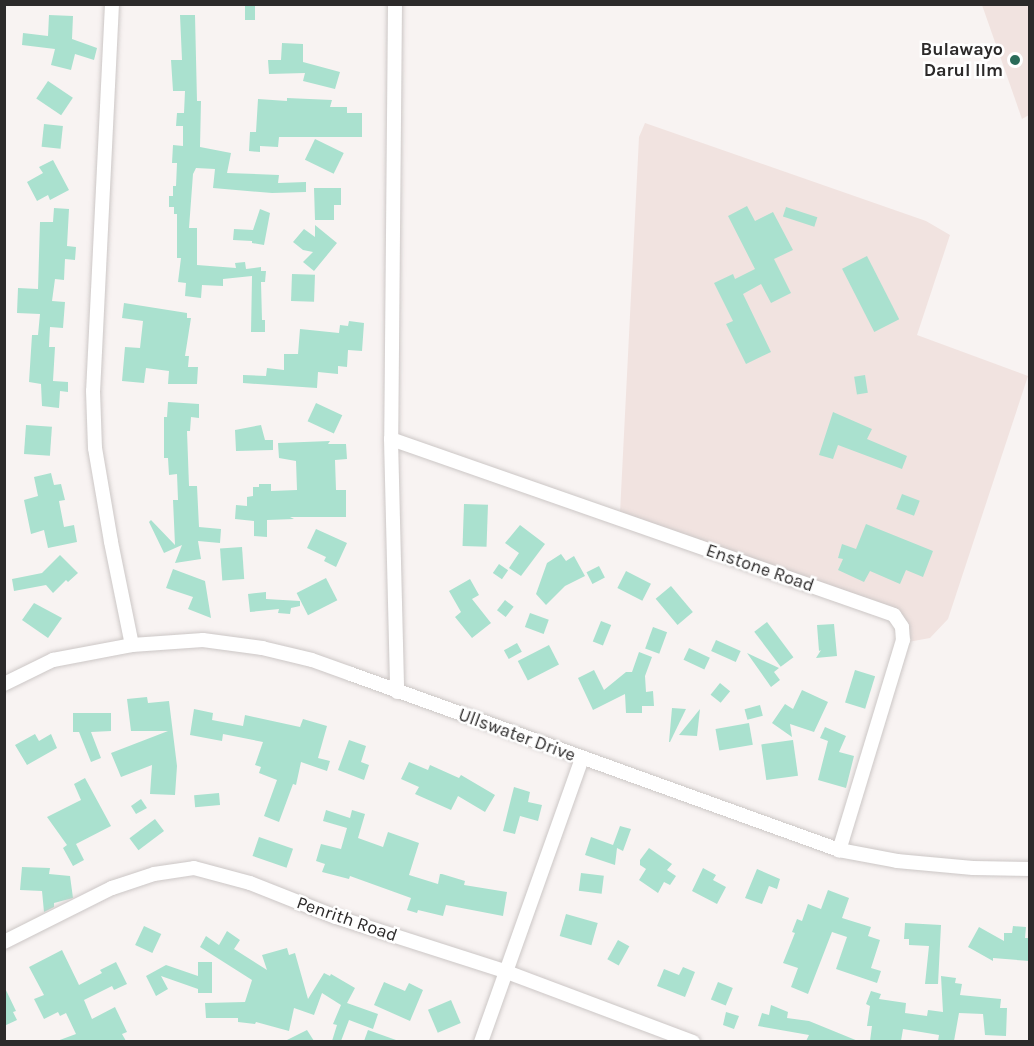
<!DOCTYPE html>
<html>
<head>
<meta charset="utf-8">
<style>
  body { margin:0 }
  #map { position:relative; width:1034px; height:1046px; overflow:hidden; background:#f8f3f2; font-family:Karla,sans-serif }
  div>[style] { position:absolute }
  .built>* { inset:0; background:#f1e3e0 }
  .building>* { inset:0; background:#aae1cf; transform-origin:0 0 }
  .roads { filter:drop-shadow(0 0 2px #ccc7c6) drop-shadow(0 0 2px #ccc7c6) }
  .minor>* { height:14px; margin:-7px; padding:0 7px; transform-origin:7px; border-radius:7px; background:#fff }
  .dots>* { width:16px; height:16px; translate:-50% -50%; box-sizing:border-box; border:3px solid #fff; border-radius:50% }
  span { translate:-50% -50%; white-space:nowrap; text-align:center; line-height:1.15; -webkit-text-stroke:5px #fff; paint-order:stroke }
  .poi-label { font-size:18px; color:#2c2a2a; font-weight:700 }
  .right { translate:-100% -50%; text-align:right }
  .street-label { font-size:18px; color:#2c2a2a }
  .frame { position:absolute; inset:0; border:6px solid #2c2a2a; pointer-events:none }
</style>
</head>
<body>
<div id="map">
  <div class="built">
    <i style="clip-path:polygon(982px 5px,1029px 5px,1029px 115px,1022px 119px)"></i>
    <i style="clip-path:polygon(645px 123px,926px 221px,950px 235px,917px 335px,1028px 376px,948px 619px,930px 638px,908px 642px,906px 625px,620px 513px,639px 137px)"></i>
  </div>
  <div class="building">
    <i style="left:245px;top:4px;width:10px;height:16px"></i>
    <i style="clip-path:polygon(49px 15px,73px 16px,72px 39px,97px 48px,94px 60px,75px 54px,71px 70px,51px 65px,55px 49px,22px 45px,23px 33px,48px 36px)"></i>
    <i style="clip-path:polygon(180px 15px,195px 15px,197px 101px,201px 101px,200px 147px,231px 153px,227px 173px,279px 175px,278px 183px,306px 182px,306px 192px,272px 193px,213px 188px,215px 169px,196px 168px,193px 174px,189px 228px,197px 228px,197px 265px,236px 268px,235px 263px,245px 262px,246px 269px,261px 267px,261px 271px,266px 271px,265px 282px,261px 282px,262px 320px,265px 320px,265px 332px,251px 332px,252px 276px,223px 279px,223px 286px,202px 285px,201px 298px,185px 296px,186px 283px,178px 282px,181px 258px,177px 258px,177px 214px,174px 214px,174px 207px,169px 207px,169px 196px,173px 196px,173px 186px,176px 186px,177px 163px,172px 163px,173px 145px,183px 146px,183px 126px,176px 126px,177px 113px,184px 113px,185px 91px,173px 91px,171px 60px,182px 60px)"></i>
    <i style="clip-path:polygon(282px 43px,303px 44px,303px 62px,340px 72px,335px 89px,303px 81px,305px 73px,269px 74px,268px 60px,281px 60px)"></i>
    <i style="left:48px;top:81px;width:30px;height:21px;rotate:34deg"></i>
    <i style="clip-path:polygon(287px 98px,332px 100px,330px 107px,347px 107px,347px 113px,362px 113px,362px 137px,279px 137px,278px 147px,260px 146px,260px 152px,249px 151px,250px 132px,256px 132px,258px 99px,287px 101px)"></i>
    <i style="left:44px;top:124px;width:19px;height:23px;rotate:6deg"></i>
    <i style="left:315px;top:139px;width:32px;height:23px;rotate:26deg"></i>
    <i style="clip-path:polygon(53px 160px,69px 190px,50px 200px,48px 195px,37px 201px,27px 182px,43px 173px,39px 167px)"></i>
    <i style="clip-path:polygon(314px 188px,341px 188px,341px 205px,334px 205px,334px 220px,315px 220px)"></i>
    <i style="clip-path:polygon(747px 206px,755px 221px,773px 212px,793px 250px,774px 259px,791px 293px,771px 303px,761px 284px,743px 294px,771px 352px,746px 364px,726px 324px,733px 321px,714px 283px,733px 274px,735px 279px,755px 269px,728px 216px)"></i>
    <i style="left:786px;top:207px;width:33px;height:10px;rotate:18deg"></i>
    <i style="clip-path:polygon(54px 208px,69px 209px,67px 246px,76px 247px,75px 260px,65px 259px,64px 280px,55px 279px,52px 301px,65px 302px,63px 328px,50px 327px,49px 347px,55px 347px,53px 381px,68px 382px,68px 392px,60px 391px,59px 408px,42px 406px,41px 384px,29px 382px,32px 335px,38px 335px,40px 314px,17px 313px,18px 288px,38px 289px,40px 222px,53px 222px)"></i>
    <i style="clip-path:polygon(260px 209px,270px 213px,264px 245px,252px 243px,252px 241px,233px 240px,234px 229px,253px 230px)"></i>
    <i style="clip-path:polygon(315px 225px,337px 243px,314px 271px,303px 262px,313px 252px,303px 250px,293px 242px,304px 229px,315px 237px)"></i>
    <i style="left:867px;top:256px;width:71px;height:28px;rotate:63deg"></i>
    <i style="left:292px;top:274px;width:23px;height:27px;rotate:2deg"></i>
    <i style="clip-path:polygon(124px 303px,187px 313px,187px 318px,191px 318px,185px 356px,189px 356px,188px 367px,198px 367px,197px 384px,168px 384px,169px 371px,146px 368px,144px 383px,122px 381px,125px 347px,140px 348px,143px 321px,122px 318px)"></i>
    <i style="clip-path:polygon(349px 321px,364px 323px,362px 351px,348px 350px,347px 367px,338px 366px,338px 374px,318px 372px,317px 388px,243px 383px,243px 375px,266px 376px,267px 368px,284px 370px,284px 354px,298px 354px,300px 329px,339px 333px,340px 325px,348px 326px)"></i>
    <i style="left:865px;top:375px;width:18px;height:11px;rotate:81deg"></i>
    <i style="clip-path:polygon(168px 402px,199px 404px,199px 418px,191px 417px,190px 431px,187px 431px,189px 486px,197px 486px,199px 527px,221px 529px,220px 543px,198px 541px,201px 559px,175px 563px,182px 545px,164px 553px,149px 522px,151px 520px,175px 545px,173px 500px,178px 500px,177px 474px,169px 475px,168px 458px,164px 458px,164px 417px,167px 417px)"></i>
    <i style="left:316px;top:403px;width:29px;height:20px;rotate:25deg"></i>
    <i style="clip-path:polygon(833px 412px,872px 429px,867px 439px,907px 456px,902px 469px,838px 445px,833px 459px,819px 455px)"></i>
    <i style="left:26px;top:425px;width:26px;height:29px;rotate:4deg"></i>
    <i style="clip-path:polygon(261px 425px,265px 440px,273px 440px,273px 450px,236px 451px,235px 430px)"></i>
    <i style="clip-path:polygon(330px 441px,328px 444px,346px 444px,347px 459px,335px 460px,336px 490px,346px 490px,346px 517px,290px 517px,294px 519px,267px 520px,267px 537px,254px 536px,254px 521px,235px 519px,236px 505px,247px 506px,247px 497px,253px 496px,253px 487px,259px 487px,259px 484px,271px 484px,271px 491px,297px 490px,296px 461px,279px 458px,278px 443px)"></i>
    <i style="clip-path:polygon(51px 473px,54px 485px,61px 484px,65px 500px,59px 501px,64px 527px,74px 525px,77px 542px,48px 548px,44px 530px,31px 534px,24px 500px,38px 496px,34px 477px)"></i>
    <i style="left:902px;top:494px;width:19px;height:16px;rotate:21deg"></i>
    <i style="left:464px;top:504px;width:24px;height:42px;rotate:2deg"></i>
    <i style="clip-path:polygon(866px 524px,933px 551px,923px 577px,906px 570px,900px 584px,870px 571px,864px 582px,838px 570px,843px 559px,838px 558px,842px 544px,856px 549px)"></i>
    <i style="clip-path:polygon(520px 525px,545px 544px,521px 576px,509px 568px,519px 553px,505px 543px)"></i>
    <i style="clip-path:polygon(316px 529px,347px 543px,336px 567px,324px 561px,326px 557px,307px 548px)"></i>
    <i style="left:242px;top:547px;width:32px;height:22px;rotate:86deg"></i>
    <i style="clip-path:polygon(561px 554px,566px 561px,574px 556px,585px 576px,565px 586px,546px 605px,536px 594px,547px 563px)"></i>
    <i style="clip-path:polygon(60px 555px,78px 573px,68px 582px,66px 580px,53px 593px,46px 585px,14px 591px,12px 579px,42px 573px)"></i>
    <i style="left:499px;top:564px;width:11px;height:11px;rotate:34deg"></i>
    <i style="left:599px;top:566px;width:13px;height:14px;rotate:63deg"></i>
    <i style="clip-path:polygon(173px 569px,205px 581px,211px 618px,188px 609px,193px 597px,166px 588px)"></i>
    <i style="left:626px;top:571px;width:28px;height:19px;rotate:27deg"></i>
    <i style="left:326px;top:578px;width:25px;height:33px;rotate:63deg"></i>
    <i style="clip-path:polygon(470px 579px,479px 595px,472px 599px,491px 623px,472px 638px,455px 617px,461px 612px,449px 591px)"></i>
    <i style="left:671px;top:586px;width:34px;height:20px;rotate:50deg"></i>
    <i style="clip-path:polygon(266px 592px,266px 599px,300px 601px,300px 606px,291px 608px,290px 614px,278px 613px,279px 609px,250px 612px,248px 594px)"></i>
    <i style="left:505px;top:600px;width:11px;height:13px;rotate:38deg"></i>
    <i style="clip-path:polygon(34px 603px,62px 618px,48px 638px,22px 620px)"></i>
    <i style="left:530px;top:613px;width:20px;height:15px;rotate:20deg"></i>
    <i style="left:601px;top:621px;width:11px;height:22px;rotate:22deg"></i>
    <i style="left:767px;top:622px;width:44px;height:16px;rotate:53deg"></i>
    <i style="clip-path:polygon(834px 624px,837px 656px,816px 658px,821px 650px,819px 651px,817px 625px)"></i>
    <i style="left:653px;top:627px;width:15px;height:23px;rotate:20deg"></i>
    <i style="left:716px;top:640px;width:27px;height:12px;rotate:24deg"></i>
    <i style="left:517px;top:643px;width:10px;height:15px;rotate:61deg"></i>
    <i style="left:549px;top:645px;width:22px;height:35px;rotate:63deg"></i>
    <i style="left:689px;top:648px;width:23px;height:13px;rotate:25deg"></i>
    <i style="clip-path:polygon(639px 652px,652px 657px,645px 676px,646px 692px,653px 691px,654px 706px,642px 706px,642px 713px,626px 713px,625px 694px,593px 710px,578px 678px,594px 670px,604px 690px,626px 672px,632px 672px)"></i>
    <i style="clip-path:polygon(747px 653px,779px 668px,774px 672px,780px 680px,771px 687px)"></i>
    <i style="left:855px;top:670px;width:21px;height:34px;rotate:17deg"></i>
    <i style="left:720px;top:683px;width:13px;height:15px;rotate:39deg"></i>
    <i style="clip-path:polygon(802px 690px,828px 702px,814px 732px,790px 724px,792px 737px,772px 723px,785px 704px,793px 709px)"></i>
    <i style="clip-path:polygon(147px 697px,148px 703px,169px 701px,177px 766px,175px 795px,150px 794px,152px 765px,121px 777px,111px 753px,168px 731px,131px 731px,127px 699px)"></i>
    <i style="left:760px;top:705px;width:11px;height:16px;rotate:75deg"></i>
    <i style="clip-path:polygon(672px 708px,686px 709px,670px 742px,669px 742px)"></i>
    <i style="clip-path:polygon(194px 709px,213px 713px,212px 720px,243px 726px,245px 715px,300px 727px,303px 719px,327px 726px,318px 758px,330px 761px,327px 771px,301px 762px,296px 785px,293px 784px,279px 822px,264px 816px,277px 780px,259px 773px,261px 767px,255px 765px,263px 742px,223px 734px,222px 741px,190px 735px)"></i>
    <i style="clip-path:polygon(700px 709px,697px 736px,679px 735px)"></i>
    <i style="clip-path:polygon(73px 713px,111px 713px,111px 731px,91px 732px,101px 758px,91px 762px,79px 732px,73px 732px)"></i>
    <i style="left:749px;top:723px;width:22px;height:34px;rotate:80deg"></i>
    <i style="clip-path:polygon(825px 727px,846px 736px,839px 752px,854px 756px,846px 788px,818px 780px,828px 741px,820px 738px)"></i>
    <i style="clip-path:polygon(35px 734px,39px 741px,51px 734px,57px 748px,27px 765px,15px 745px)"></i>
    <i style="clip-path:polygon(349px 740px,366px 746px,361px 762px,369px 765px,364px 780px,338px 770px)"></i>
    <i style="left:793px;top:740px;width:36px;height:32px;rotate:82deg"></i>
    <i style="clip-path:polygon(409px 762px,428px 770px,430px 765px,459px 778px,461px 775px,495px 795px,485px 812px,458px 796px,451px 810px,415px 794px,419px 787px,401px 779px)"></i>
    <i style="clip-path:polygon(85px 778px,111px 826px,76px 844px,84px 860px,73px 866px,63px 848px,67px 845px,47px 817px,81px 800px,74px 784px)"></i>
    <i style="clip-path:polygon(514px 787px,530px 792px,528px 802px,542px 805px,538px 821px,520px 816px,515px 834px,503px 831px)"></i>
    <i style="left:219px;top:793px;width:12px;height:25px;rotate:85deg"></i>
    <i style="clip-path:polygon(141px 799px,147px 808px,136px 814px,131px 806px)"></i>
    <i style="clip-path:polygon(326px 810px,350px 818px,352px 810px,365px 814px,358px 838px,383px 847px,388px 832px,419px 843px,409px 875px,438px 884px,440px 874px,442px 874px,465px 881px,464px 885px,507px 892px,503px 916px,446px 905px,443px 916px,418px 910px,417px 913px,407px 910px,411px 898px,350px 876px,349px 879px,322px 872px,325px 864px,316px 861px,321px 844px,341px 849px,347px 828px,323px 821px)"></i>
    <i style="left:155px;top:819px;width:15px;height:32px;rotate:53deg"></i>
    <i style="clip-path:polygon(620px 826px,631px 829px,623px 851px,617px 848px,615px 865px,585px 855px,591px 837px,613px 845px)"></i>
    <i style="left:259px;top:837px;width:36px;height:20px;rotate:19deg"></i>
    <i style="clip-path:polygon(649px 848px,672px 864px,667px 870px,676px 876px,670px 885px,664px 882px,658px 893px,639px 880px,646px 869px,640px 865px,640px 860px)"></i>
    <i style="clip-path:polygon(22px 867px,50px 868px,49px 874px,70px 876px,73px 898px,54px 903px,54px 907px,44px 912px,42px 891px,20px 890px)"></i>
    <i style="clip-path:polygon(703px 868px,716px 875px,713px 880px,726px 887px,717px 904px,692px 891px)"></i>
    <i style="clip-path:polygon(757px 869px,780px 879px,777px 889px,769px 886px,762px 904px,745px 898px)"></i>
    <i style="left:581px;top:873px;width:23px;height:18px;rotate:7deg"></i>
    <i style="clip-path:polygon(828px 890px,849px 898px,842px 918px,871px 927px,868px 936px,880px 940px,871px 968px,881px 971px,877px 983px,836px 969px,847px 937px,832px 932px,808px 994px,791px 987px,798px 968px,783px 963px,795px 933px,792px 932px,797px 919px,802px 921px,808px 904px,821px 909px)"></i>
    <i style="left:566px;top:914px;width:33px;height:23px;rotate:16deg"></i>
    <i style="clip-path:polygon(905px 923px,941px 925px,938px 984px,925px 984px,929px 946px,909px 945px,909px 939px,904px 939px)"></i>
    <i style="left:144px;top:926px;width:19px;height:21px;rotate:25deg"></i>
    <i style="clip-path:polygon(1013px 926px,1026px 927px,1025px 938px,1029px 938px,1029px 961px,993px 958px,993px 961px,968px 947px,979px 927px,1004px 941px,1004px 933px,1012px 933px)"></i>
    <i style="clip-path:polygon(227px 931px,240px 940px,234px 949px,267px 970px,262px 955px,287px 948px,289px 955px,295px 953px,308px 999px,324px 973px,330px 976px,331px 974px,355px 988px,347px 1003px,378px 1014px,373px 1029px,349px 1020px,341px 1041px,332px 1041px,337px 1025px,333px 1024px,341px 1005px,322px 993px,314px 1015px,294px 1008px,289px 1031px,256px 1022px,255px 1024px,238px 1022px,238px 1018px,206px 1018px,205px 1003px,245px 1002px,252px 980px,200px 947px,206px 936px,219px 945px)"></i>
    <i style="left:618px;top:940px;width:13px;height:22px;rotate:29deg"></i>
    <i style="clip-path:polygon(62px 950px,79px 985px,102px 973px,100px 970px,116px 962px,127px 984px,114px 990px,112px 986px,84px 1000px,92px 1019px,115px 1007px,127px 1032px,122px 1034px,126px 1041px,57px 1041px,76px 1034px,66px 1013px,60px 1016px,58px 1012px,44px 1019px,34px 999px,44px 995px,29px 967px)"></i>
    <i style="clip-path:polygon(198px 962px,212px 962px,212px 993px,198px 993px,198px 989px,161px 976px,168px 989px,156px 996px,146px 976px,166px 965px,198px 976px)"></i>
    <i style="clip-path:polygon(683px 967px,695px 972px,685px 997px,657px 986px,664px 969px,679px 975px)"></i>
    <i style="clip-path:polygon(941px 976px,956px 978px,955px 983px,962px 984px,960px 995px,1001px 999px,1000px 1008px,1007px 1008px,1006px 1036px,985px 1035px,983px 1014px,959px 1013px,954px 1041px,938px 1041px,939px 1035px,903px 1029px,901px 1041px,870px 1041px,872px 1026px,867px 1026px,870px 1006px,866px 1004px,871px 991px,881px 994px,879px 999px,906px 1003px,905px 1013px,927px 1016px,928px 1010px,943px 1012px)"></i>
    <i style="clip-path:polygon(384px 982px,405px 991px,409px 983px,423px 990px,410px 1021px,374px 1005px)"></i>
    <i style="left:718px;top:982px;width:16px;height:19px;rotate:22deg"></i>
    <i style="clip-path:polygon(4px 986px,16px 1011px,13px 1012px,17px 1020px,4px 1026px)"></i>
    <i style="left:451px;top:1000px;width:25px;height:25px;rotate:67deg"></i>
    <i style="clip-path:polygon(771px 1005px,788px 1012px,787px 1018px,809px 1021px,858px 1041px,806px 1041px,809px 1035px,758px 1026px,762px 1013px,769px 1015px)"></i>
    <i style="clip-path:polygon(726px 1012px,739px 1016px,734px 1029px,723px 1025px)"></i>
    <i style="clip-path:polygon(307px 1030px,314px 1041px,285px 1041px)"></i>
    <i style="clip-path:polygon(368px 1030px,396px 1040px,396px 1041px,364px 1041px)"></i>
  </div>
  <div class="roads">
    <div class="minor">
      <i style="left:112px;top:4px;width:387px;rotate:92.8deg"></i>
      <i style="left:93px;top:391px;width:57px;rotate:88deg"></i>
      <i style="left:95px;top:448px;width:95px;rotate:80.3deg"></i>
      <i style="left:111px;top:542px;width:105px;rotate:78.5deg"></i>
      <i style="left:395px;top:4px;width:435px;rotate:90.5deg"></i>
      <i style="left:391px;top:439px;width:253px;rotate:88.6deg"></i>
      <i style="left:391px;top:439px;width:533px;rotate:19.28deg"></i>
      <i style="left:894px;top:615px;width:14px;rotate:56deg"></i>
      <i style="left:902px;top:627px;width:13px;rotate:86deg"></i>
      <i style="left:903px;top:640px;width:220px;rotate:106.9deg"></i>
      <i style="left:4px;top:684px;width:55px;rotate:-26.1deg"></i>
      <i style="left:53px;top:660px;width:80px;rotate:-10.8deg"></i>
      <i style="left:132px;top:645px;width:71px;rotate:-4deg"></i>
      <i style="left:203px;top:640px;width:60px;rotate:7.7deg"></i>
      <i style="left:262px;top:648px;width:51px;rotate:13.5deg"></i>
      <i style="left:312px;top:660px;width:41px;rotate:19.7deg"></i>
      <i style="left:351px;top:674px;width:519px;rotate:19.83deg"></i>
      <i style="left:839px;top:850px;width:59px;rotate:10.7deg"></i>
      <i style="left:897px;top:861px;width:76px;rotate:5.3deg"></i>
      <i style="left:973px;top:868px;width:57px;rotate:1deg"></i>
      <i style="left:4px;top:942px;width:121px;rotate:-26.6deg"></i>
      <i style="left:112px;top:888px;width:44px;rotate:-18.4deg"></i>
      <i style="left:154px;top:874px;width:40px;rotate:-8.5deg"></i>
      <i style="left:194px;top:868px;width:58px;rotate:15deg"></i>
      <i style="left:250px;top:883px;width:92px;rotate:21.6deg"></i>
      <i style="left:336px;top:917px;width:176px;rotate:17.8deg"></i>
      <i style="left:504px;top:971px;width:202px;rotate:20.6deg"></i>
      <i style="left:481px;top:1042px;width:301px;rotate:-70.4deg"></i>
    </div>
  </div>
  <div class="dots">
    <i style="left:1015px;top:60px;background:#2a6b59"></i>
  </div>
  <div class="poi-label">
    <span class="right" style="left:1003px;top:60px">Bulawayo<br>Darul Ilm</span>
  </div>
  <div class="street-label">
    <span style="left:760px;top:568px;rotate:19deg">Enstone Road</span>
    <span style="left:517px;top:735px;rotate:20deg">Ullswater Drive</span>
    <span style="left:347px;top:919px;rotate:19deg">Penrith Road</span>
  </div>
  <div class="frame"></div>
</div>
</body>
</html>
